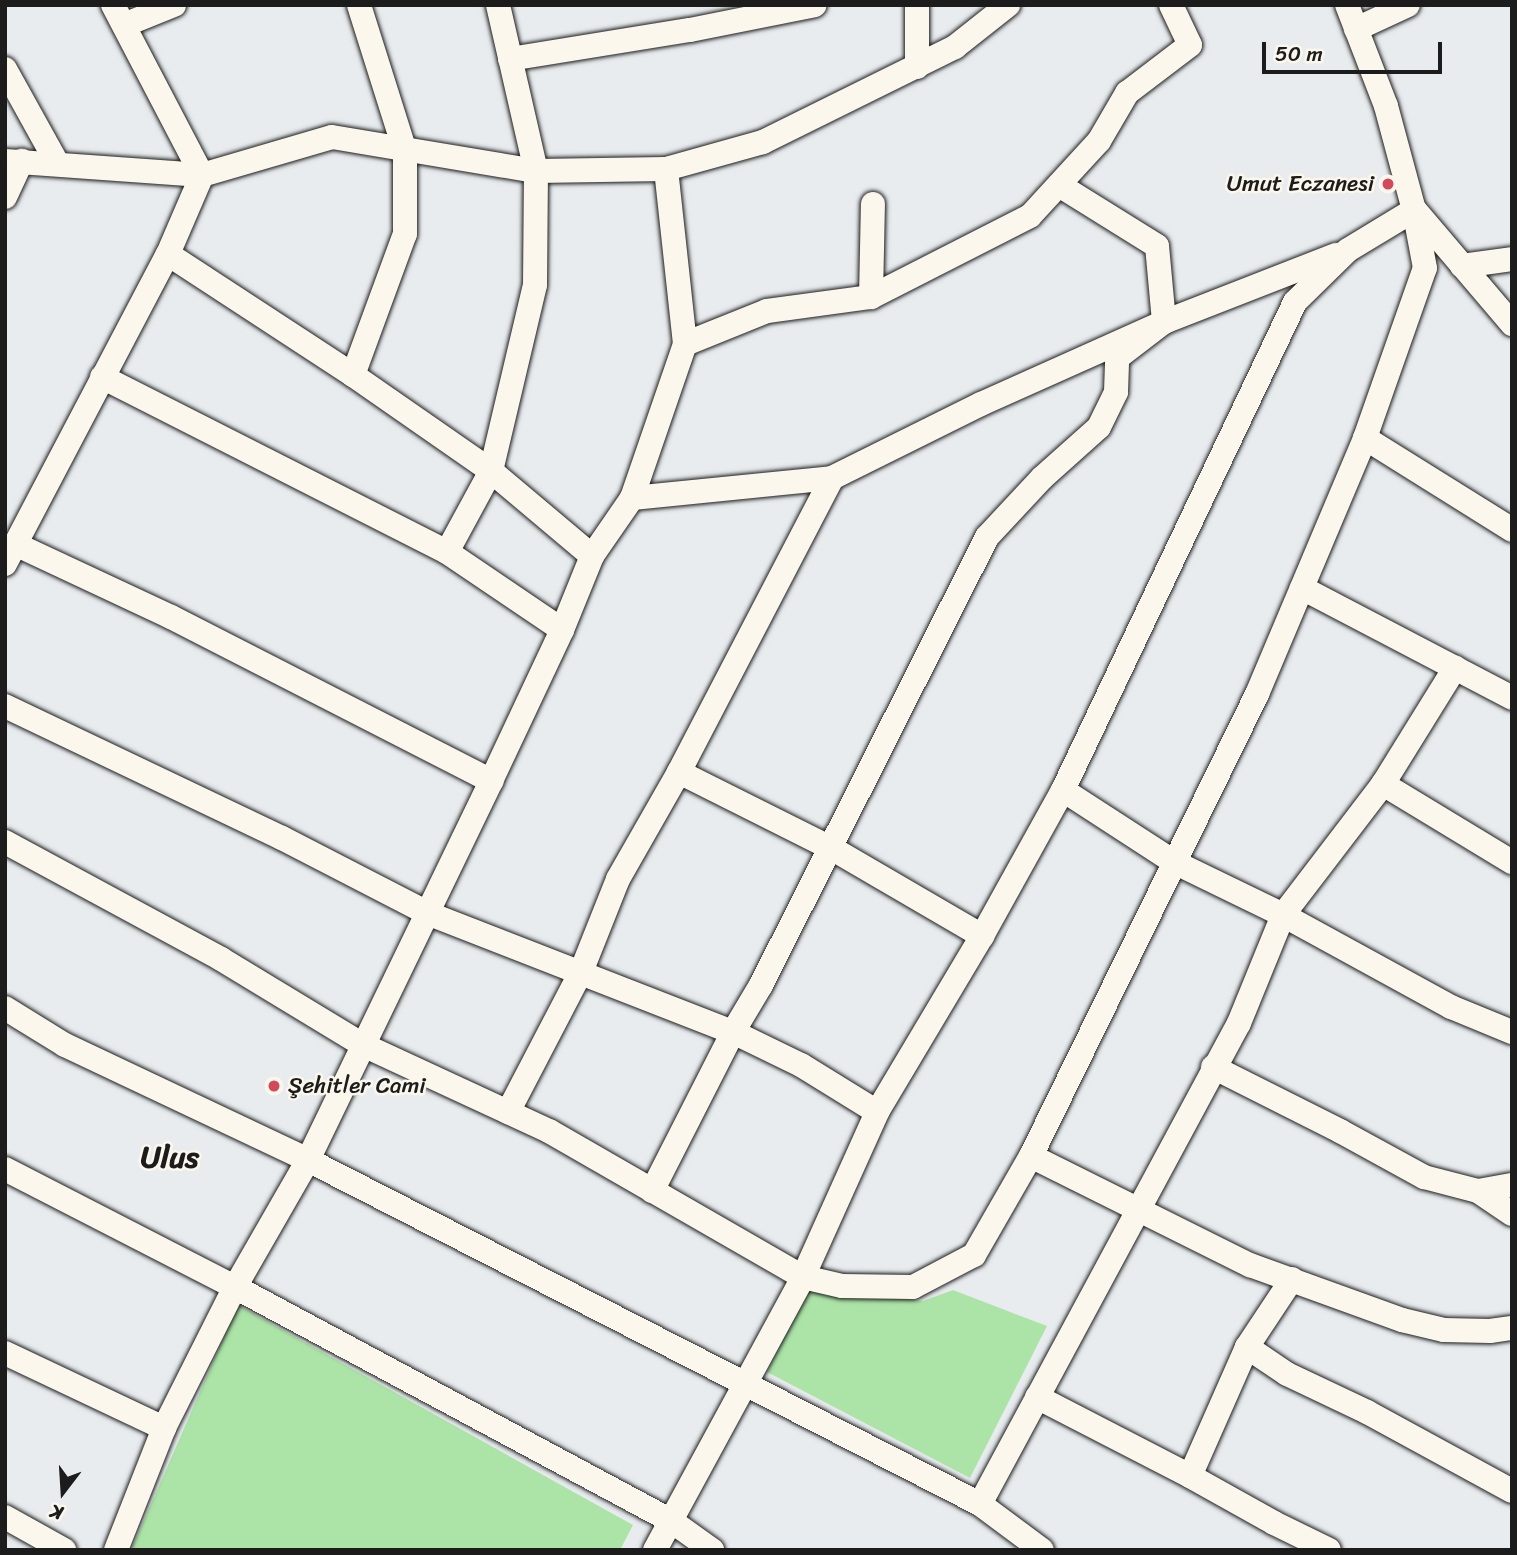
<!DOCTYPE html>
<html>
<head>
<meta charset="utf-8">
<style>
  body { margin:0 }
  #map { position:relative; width:1517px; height:1555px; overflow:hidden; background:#e8ecef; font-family:Sriracha,sans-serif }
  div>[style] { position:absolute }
  .green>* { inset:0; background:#ace4a8 }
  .roads { filter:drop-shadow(0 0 2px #1c1c1c) drop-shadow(0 0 2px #1c1c1c) }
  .minor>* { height:24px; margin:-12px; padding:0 12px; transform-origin:12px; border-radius:12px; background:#fbf7ec }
  .dots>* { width:19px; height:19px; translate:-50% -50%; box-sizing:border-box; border:4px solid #fbf7ec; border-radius:50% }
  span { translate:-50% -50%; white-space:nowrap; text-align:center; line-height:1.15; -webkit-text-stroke:5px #fbf7ec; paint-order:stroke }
  .poi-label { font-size:23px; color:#1c1c1c }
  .right { translate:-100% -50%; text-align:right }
  .left { translate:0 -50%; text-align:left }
  .district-label { font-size:30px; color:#1c1c1c; font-weight:700 }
  .frame { position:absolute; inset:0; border:7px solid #1c1c1c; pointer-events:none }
  .north { position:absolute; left:28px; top:1457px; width:70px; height:70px; -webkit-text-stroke:5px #fbf7ec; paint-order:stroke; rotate:197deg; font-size:19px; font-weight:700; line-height:28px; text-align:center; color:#1c1c1c }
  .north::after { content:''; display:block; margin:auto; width:24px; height:32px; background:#1c1c1c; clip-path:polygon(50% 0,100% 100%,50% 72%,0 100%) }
  .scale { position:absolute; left:1262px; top:42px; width:180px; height:32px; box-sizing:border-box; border:4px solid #1c1c1c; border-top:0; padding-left:9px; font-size:21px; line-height:24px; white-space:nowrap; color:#1c1c1c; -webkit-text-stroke:5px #fbf7ec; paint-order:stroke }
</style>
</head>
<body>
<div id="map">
  <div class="green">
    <i style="clip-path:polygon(808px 1287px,923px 1301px,953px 1290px,1047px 1326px,970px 1478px,767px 1372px)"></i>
    <i style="clip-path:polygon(238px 1305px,633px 1525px,620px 1550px,131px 1550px)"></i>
  </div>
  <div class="roads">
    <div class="minor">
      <i style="left:113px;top:5px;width:192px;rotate:62.4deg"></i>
      <i style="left:917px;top:5px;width:62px;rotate:90deg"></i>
      <i style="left:124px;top:25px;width:54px;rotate:-21.8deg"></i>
      <i style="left:1356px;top:29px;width:57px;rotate:-24.8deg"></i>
      <i style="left:510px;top:59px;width:182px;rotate:-9.2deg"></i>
      <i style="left:690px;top:30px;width:127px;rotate:-11.3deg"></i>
      <i style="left:5px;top:69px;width:107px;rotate:61deg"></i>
      <i style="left:5px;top:161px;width:197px;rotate:4.1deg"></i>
      <i style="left:202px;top:175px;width:135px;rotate:-16.3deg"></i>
      <i style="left:332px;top:137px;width:207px;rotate:9.5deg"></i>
      <i style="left:536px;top:171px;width:130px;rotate:-0.9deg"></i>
      <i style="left:666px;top:169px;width:101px;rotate:-15.6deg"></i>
      <i style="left:763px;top:142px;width:214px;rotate:-26.3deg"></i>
      <i style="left:955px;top:47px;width:68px;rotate:-38.4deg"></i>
      <i style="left:1059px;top:185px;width:115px;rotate:31.9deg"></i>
      <i style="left:1157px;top:246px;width:76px;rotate:84.7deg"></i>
      <i style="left:5px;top:197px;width:40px;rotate:-65deg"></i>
      <i style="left:1415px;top:210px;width:150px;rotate:49.6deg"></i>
      <i style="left:168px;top:254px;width:221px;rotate:33.2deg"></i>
      <i style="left:353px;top:375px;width:168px;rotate:34.8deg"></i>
      <i style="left:491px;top:471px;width:132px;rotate:40.1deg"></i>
      <i style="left:1462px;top:266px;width:50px;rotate:-8deg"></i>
      <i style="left:871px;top:297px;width:93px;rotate:-88.8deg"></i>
      <i style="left:685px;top:344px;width:88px;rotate:-21.9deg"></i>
      <i style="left:767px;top:311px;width:105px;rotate:-7.7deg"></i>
      <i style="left:871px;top:297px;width:178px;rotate:-27deg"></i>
      <i style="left:1030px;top:216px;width:102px;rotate:-47.4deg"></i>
      <i style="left:1099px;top:141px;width:56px;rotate:-59.7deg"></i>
      <i style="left:1127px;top:93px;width:79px;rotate:-37.3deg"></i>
      <i style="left:1190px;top:45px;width:44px;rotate:-115.4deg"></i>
      <i style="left:353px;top:375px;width:150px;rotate:-69.8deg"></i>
      <i style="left:405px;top:234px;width:83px;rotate:-90deg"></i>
      <i style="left:405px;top:151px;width:153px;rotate:-107.5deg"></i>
      <i style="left:102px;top:377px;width:387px;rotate:26.9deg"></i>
      <i style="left:447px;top:552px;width:139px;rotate:34.1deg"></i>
      <i style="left:1365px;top:438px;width:173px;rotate:32deg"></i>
      <i style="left:632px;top:498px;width:201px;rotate:-5.7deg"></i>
      <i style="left:832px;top:478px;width:166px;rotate:-26.4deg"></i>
      <i style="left:981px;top:404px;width:201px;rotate:-24.1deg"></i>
      <i style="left:1164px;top:322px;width:185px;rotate:-21.3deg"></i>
      <i style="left:15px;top:544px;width:172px;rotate:25.1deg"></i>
      <i style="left:171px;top:617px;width:360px;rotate:27.1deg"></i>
      <i style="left:447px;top:552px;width:92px;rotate:-61.5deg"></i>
      <i style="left:491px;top:471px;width:191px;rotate:-76.7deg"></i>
      <i style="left:535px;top:285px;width:114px;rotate:-89.5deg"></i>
      <i style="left:536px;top:171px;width:170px;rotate:-102.9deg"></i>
      <i style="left:5px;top:564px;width:350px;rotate:-62.3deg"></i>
      <i style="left:168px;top:254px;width:86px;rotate:-66.7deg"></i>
      <i style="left:1302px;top:588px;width:237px;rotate:27.6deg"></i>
      <i style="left:5px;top:706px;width:307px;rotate:25.5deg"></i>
      <i style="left:282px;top:838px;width:163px;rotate:27.3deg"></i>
      <i style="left:427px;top:913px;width:328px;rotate:21.3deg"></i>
      <i style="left:733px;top:1032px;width:76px;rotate:25.9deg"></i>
      <i style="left:801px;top:1065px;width:89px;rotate:31.7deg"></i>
      <i style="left:679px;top:772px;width:170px;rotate:26.6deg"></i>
      <i style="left:831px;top:848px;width:175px;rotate:30.2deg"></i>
      <i style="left:1383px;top:784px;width:151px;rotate:31.2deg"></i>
      <i style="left:1063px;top:790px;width:132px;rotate:33deg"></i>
      <i style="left:1174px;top:862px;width:121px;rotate:25.9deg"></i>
      <i style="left:1283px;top:915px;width:192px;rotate:28.7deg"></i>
      <i style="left:1451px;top:1007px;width:66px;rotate:22.3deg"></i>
      <i style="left:5px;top:842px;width:246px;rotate:28.4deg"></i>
      <i style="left:221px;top:959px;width:166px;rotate:31.2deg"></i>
      <i style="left:363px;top:1045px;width:205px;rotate:24.8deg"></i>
      <i style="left:549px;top:1131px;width:293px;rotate:29.9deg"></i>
      <i style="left:803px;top:1277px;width:40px;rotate:13deg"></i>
      <i style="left:842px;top:1286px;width:71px;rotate:0.8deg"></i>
      <i style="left:913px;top:1287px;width:69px;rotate:-27.7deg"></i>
      <i style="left:974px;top:1255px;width:114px;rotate:-60.1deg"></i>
      <i style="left:1031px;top:1156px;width:514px;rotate:-63.93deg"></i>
      <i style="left:1257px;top:694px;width:278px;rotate:-67.1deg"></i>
      <i style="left:1365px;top:438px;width:180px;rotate:-70.6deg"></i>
      <i style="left:1425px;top:268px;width:59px;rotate:-100.7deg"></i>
      <i style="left:1414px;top:210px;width:108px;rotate:-105.1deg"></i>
      <i style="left:1386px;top:106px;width:108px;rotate:-111.1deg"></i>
      <i style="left:5px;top:1008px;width:70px;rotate:31.7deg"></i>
      <i style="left:65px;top:1045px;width:269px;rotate:25.3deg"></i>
      <i style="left:308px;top:1160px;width:755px;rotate:27.11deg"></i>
      <i style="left:980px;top:1504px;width:77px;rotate:36.6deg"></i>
      <i style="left:1213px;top:1067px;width:142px;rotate:26.7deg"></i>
      <i style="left:1340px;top:1131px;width:96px;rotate:28.7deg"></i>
      <i style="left:1424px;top:1177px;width:56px;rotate:14.5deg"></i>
      <i style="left:1478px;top:1191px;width:35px;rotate:-10deg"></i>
      <i style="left:508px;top:1112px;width:158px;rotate:-62.5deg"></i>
      <i style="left:581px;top:972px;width:100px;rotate:-68.3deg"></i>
      <i style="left:618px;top:879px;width:123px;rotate:-60.3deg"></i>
      <i style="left:679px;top:772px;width:331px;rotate:-62.5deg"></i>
      <i style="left:1031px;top:1156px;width:245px;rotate:26.5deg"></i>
      <i style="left:1250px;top:1265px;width:162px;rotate:19.9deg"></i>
      <i style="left:1402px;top:1320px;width:43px;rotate:13.4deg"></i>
      <i style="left:1444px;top:1330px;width:46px;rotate:1.2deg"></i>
      <i style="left:1490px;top:1331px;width:22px;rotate:-8deg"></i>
      <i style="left:5px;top:1169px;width:259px;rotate:27.2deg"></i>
      <i style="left:235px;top:1287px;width:493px;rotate:28.2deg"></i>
      <i style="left:670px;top:1520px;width:52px;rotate:35.5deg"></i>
      <i style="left:652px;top:1191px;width:178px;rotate:-63deg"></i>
      <i style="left:733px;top:1032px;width:55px;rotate:-59.2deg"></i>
      <i style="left:761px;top:985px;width:502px;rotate:-63.23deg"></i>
      <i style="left:987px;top:537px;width:81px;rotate:-47deg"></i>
      <i style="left:1042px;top:478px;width:76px;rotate:-41.8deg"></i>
      <i style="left:1099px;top:427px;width:39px;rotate:-64deg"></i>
      <i style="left:1116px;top:392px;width:34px;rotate:-88deg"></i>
      <i style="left:1117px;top:358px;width:59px;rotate:-37.5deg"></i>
      <i style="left:1478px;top:1191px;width:41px;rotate:34.1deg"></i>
      <i style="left:1292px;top:1279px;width:82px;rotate:123.5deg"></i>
      <i style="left:1247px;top:1347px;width:48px;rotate:34deg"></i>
      <i style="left:1287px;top:1374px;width:89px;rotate:25.4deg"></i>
      <i style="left:1367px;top:1412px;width:165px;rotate:28.6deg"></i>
      <i style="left:1247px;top:1347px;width:141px;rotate:113.8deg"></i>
      <i style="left:1190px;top:1476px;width:96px;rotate:29.2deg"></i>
      <i style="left:1274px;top:1523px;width:61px;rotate:26.1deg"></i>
      <i style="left:5px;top:1353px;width:176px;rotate:25.3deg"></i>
      <i style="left:1037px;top:1397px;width:172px;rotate:27.3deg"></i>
      <i style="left:980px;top:1504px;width:546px;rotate:-61.7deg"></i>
      <i style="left:1239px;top:1023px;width:117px;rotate:-67.8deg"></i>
      <i style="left:1283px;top:915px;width:165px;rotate:-52.6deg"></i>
      <i style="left:1383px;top:784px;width:137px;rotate:-58.2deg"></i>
      <i style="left:5px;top:1517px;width:68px;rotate:29.2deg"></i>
      <i style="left:116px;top:1550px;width:131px;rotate:-68.5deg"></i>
      <i style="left:164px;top:1428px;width:158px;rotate:-63.3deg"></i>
      <i style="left:235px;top:1287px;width:146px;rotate:-60.1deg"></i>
      <i style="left:308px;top:1160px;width:421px;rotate:-64.2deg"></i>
      <i style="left:491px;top:781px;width:167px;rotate:-64.8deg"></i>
      <i style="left:562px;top:630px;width:80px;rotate:-67.9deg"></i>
      <i style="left:592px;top:556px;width:70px;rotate:-55.4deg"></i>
      <i style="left:632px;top:498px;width:163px;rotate:-71deg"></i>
      <i style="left:685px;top:344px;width:176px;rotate:-96.2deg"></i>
      <i style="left:655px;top:1550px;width:311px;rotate:-61.5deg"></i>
      <i style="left:803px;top:1277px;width:181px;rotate:-65.8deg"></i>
      <i style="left:877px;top:1112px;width:205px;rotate:-59.2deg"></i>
      <i style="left:982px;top:936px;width:167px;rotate:-61deg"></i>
      <i style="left:1063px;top:790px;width:540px;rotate:-64.57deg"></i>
      <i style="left:1295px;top:302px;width:74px;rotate:-44.5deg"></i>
      <i style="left:1348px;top:250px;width:77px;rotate:-31.2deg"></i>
    </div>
  </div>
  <div class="dots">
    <i style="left:1388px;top:184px;background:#d1495b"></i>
    <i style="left:274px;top:1086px;background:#d1495b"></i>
  </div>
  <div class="poi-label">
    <span class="right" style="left:1374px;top:184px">Umut Eczanesi</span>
    <span class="left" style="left:288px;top:1086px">Şehitler Cami</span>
  </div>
  <div class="district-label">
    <span style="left:170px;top:1157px">Ulus</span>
  </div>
  <div class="frame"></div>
  <div class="north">K</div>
  <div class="scale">50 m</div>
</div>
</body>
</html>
